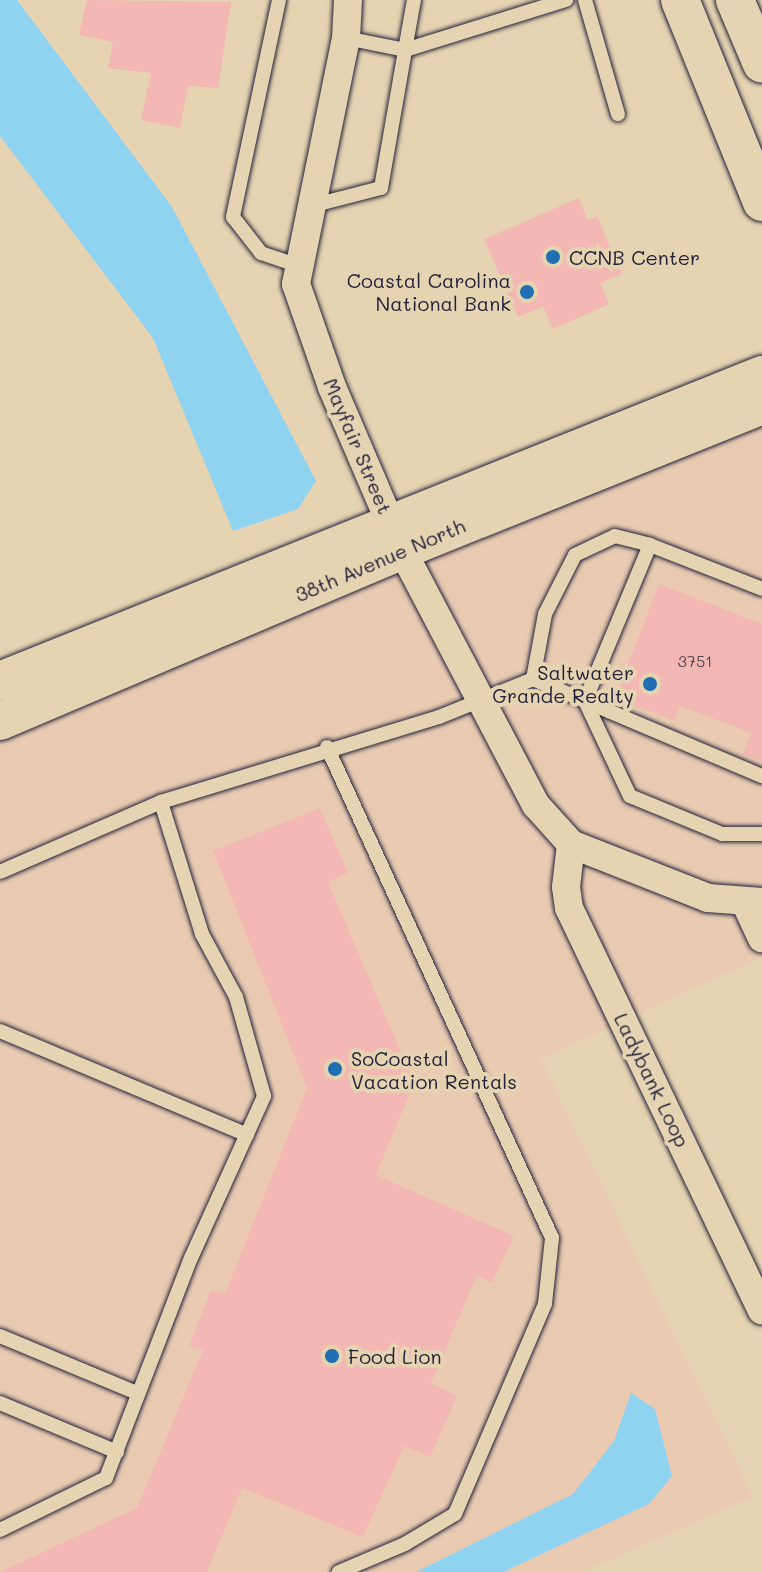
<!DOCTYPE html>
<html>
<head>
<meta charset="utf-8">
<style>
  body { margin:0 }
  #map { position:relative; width:762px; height:1572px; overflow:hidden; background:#e6d3b1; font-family:Mali,sans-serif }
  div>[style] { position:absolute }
  .built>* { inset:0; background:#eacbb2 }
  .water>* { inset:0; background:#8fd3f0 }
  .building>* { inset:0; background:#f3b7b4 }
  .roads { filter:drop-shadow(0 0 2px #22223b) drop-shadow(0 0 2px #22223b) }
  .lane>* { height:14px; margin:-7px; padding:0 7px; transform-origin:7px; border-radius:7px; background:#e6d3b1 }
  .street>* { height:28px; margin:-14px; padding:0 14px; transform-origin:14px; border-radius:14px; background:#e6d3b1 }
  .secondary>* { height:38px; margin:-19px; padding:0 19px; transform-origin:19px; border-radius:19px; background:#e6d3b1 }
  .dots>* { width:22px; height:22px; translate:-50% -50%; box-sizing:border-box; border:4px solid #e6d3b1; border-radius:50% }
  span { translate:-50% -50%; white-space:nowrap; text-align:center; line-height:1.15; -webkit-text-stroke:8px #e6d3b1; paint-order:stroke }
  .number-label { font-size:16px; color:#564759 }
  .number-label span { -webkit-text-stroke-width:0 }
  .poi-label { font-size:20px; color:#22223b }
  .left { translate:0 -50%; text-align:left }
  .right { translate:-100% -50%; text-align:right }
  .street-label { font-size:20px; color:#22223b }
</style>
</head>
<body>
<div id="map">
  <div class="built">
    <i style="clip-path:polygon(762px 405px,762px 957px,541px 1059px,753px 1497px,582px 1572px,0 1572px,0 721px)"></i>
  </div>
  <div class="water">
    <i style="clip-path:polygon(0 0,17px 0,172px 207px,316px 481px,298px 509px,233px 531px,153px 338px,0 136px)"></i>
    <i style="clip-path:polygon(631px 1393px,655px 1409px,672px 1476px,649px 1504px,503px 1572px,416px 1572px,573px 1494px,614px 1441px)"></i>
  </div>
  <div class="building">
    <i style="clip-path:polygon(87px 0,231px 2px,218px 88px,188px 86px,180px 128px,141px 120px,151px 73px,108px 68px,113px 42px,79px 35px)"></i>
    <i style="clip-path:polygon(579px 198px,588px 220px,597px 216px,622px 274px,600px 283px,609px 304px,553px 329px,543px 306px,518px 317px,484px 239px)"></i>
    <i style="clip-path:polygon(659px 584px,762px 624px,762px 761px,743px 754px,751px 733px,680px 706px,675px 721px,615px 698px)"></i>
    <i style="clip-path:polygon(320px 808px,348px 873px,328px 882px,414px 1083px,376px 1175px,514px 1236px,492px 1283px,477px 1275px,431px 1383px,457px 1396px,430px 1457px,404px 1446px,363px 1537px,242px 1488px,207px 1572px,0 1572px,137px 1508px,203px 1350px,189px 1346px,211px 1290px,225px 1294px,307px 1088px,213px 851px)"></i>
  </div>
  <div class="roads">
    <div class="lane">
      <i style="left:279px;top:0;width:222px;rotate:102deg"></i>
      <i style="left:233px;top:217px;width:46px;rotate:52.1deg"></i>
      <i style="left:261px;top:253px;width:40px;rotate:18.9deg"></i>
      <i style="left:585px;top:0;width:119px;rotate:73.9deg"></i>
      <i style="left:346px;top:38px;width:60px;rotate:11.5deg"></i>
      <i style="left:405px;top:50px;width:51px;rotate:-79.8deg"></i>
      <i style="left:311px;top:206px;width:72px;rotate:-14.4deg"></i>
      <i style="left:381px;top:188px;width:140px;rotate:-80.1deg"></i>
      <i style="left:405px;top:50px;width:169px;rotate:-17.3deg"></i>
      <i style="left:533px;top:679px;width:66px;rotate:-79.5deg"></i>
      <i style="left:545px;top:614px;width:66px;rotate:-63deg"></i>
      <i style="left:575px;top:555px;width:44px;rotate:-25.4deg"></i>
      <i style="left:615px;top:536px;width:36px;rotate:14deg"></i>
      <i style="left:585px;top:701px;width:105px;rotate:64.7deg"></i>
      <i style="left:630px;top:796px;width:100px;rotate:22.4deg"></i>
      <i style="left:722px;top:834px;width:40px"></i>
      <i style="left:585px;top:701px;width:192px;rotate:23deg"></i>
      <i style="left:327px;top:747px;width:540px;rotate:65.38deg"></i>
      <i style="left:552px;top:1238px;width:66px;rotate:96.1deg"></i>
      <i style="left:545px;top:1304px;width:228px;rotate:113.2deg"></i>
      <i style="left:455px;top:1514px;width:58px;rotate:149deg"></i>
      <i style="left:405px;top:1544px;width:72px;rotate:157deg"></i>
      <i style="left:0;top:872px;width:176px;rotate:-23.5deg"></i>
      <i style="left:161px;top:802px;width:291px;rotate:-17deg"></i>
      <i style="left:439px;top:717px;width:101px;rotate:-22deg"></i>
      <i style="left:533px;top:679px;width:56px;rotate:22.9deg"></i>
      <i style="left:585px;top:701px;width:169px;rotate:-67.4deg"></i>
      <i style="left:650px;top:545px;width:120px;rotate:21.4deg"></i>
      <i style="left:0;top:1031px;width:268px;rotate:22.8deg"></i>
      <i style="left:0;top:1336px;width:148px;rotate:22.6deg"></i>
      <i style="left:0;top:1403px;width:127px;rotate:22.7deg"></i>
      <i style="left:0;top:1530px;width:118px;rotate:-26.1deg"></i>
      <i style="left:106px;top:1478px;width:236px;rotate:-68.9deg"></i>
      <i style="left:191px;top:1258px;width:178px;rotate:-65.7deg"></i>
      <i style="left:264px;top:1096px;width:103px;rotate:-105.8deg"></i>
      <i style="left:236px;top:997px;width:72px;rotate:-118.4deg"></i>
      <i style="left:202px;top:934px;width:138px;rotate:-107.3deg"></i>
    </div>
    <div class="street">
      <i style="left:348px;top:0;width:38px;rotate:93deg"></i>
      <i style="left:346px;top:38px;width:251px;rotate:101.5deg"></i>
      <i style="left:296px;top:284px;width:109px;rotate:70.7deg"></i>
      <i style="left:332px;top:387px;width:177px;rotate:66.8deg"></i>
      <i style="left:402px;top:550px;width:288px;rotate:62.3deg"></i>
      <i style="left:536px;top:805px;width:52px;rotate:48.1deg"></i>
      <i style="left:571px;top:844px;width:147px;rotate:21.5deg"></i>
      <i style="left:708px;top:898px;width:54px;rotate:4.2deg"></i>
      <i style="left:571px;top:844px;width:43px;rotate:96.6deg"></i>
      <i style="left:566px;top:887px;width:21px;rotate:82deg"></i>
      <i style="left:569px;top:908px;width:446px;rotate:64.4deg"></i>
      <i style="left:745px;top:902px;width:40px;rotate:65deg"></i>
    </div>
    <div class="secondary">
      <i style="left:680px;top:0;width:218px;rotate:67.9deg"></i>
      <i style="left:735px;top:0;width:69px;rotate:67.1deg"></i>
      <i style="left:0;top:681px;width:821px;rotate:-21.88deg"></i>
      <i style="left:0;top:721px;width:437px;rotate:-23deg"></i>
      <i style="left:402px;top:550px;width:388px;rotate:-21.9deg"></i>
    </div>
  </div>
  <div class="dots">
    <i style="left:553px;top:257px;background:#1f6fb2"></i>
    <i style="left:527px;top:292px;background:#1f6fb2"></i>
    <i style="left:650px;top:684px;background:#1f6fb2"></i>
    <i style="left:335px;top:1069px;background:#1f6fb2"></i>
    <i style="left:332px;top:1356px;background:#1f6fb2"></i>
  </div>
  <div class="number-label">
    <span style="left:695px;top:661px">3751</span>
  </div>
  <div class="poi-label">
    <span class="left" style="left:569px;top:257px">CCNB Center</span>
    <span class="right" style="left:511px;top:292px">Coastal Carolina<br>National Bank</span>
    <span class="right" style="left:634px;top:684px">Saltwater<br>Grande Realty</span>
    <span class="left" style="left:351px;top:1070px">SoCoastal<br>Vacation Rentals</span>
    <span class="left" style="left:348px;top:1356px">Food Lion</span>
  </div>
  <div class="street-label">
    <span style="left:358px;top:446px;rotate:67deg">Mayfair Street</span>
    <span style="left:380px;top:560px;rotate:-23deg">38th Avenue North</span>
    <span style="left:652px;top:1080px;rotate:64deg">Ladybank Loop</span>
  </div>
</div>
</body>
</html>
